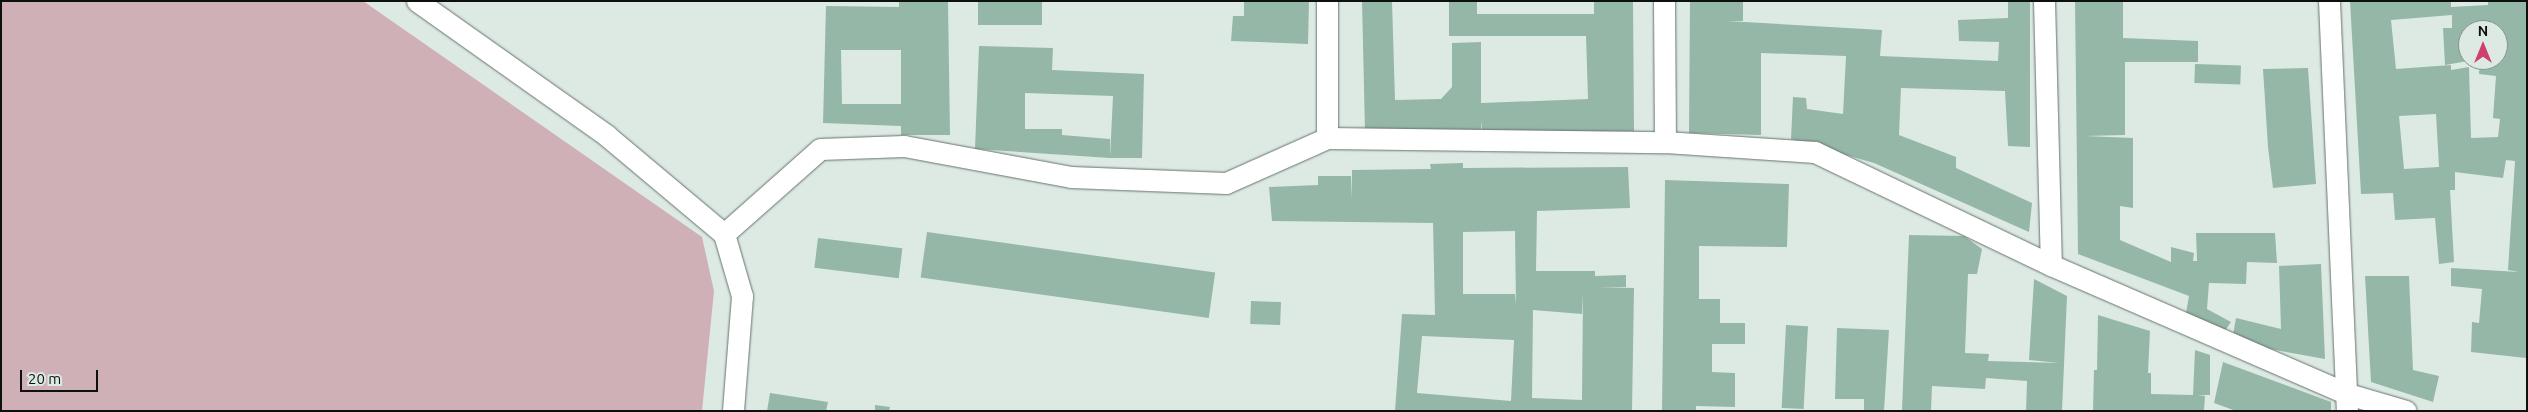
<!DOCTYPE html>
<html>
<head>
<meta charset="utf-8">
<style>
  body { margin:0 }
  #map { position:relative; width:2528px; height:412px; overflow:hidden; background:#ddeae4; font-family:Ubuntu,sans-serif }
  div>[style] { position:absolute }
  .green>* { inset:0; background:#cfb0b7 }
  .building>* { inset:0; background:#95b7a7; transform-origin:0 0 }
  .roads { filter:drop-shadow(0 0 1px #68726d) drop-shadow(0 0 1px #68726d) }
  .minor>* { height:21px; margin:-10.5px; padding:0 10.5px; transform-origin:10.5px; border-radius:10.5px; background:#fff }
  span { translate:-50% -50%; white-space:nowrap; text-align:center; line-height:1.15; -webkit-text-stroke:4px #ddeae4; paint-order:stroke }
  .frame { position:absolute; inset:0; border:2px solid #0c100f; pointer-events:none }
  .north { position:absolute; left:2458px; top:20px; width:50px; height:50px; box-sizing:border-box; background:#ddeae4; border:1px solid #89938f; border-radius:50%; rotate:0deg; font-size:14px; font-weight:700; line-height:20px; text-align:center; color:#0c100f }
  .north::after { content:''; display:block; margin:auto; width:18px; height:22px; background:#cd4070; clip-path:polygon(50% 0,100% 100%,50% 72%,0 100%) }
  .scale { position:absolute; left:20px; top:370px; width:78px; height:22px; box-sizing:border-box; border:2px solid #0c100f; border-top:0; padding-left:6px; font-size:15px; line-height:18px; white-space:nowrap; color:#0c100f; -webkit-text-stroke:4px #ddeae4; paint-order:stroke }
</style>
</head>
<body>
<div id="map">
  <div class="green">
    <i style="clip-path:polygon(1px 1px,363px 1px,702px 237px,714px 291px,702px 411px,1px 411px)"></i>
  </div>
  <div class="building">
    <i style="clip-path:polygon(evenodd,899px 1px,948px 1px,950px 135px,901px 135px,901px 126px,823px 123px,826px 6px,899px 7px,899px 1px,841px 50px,901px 50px,901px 104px,842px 104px,841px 50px)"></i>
    <i style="left:978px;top:1px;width:64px;height:24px"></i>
    <i style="clip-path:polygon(1244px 1px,1309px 1px,1308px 44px,1231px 41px,1233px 16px,1244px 16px)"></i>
    <i style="clip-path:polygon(1362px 1px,1392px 1px,1395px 100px,1441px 99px,1452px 87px,1452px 43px,1481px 42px,1481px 103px,1588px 99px,1586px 36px,1449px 36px,1449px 1px,1477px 1px,1477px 14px,1594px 14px,1594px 1px,1633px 1px,1634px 131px,1482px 133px,1482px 120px,1481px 131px,1365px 132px)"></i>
    <i style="clip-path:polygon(1690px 1px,1743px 1px,1743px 21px,1727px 21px,1882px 30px,1880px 56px,1998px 61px,1999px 42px,1959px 41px,1958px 20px,2008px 18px,2008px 1px,2030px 1px,2030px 147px,2008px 146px,2005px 91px,1901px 88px,1899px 135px,1956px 157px,1956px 168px,2032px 203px,2029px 232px,1874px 163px,1791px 139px,1793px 97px,1806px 98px,1807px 109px,1843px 114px,1846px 56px,1761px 53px,1761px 135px,1689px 133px)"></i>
    <i style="clip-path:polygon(2075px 1px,2123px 1px,2123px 38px,2198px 41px,2198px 62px,2125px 62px,2125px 135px,2085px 136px,2133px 138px,2133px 208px,2120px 206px,2120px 240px,2171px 262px,2171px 247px,2194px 253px,2193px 261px,2197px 261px,2196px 233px,2275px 233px,2277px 263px,2247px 262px,2246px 284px,2209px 283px,2207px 309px,2231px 322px,2223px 334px,2186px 313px,2189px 296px,2078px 254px)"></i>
    <i style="clip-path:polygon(evenodd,2350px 1px,2451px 1px,2451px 7px,2488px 5px,2488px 1px,2527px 1px,2526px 358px,2471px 352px,2472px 322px,2479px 323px,2482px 289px,2451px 286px,2451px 268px,2519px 272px,2508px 270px,2515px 161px,2506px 160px,2503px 178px,2455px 172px,2455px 190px,2450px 190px,2454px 262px,2439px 264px,2435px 218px,2395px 220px,2393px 193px,2361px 194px,2350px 1px,2452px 15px,2452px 28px,2443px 28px,2445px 65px,2468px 61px,2468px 30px,2498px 30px,2498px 60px,2480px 60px,2479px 74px,2496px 76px,2493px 118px,2500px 119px,2498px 137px,2471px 138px,2469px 67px,2451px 70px,2451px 65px,2396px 69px,2391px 20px,2452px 15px,2350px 1px,2436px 114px,2439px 167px,2404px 169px,2399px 116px,2436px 114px)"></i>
    <i style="clip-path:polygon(979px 46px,1053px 48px,1052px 70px,1144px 74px,1142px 158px,1110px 158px,1113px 96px,1025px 93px,1025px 129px,1062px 129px,1062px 135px,1110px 139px,1110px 158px,975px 149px)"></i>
    <i style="left:2195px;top:64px;width:46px;height:19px;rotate:2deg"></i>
    <i style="clip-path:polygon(2308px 68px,2316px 184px,2273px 188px,2268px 147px,2263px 69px)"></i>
    <i style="clip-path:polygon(evenodd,1463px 163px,1463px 168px,1628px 167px,1630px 208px,1537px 211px,1536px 271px,1595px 271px,1595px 276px,1626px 275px,1626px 287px,1599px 287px,1634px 288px,1632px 411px,1395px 411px,1402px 314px,1435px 315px,1433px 223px,1272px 221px,1269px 187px,1318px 185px,1318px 176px,1351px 176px,1352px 200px,1352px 170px,1431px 169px,1430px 164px,1463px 163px,1463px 209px,1463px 232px,1515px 231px,1516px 306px,1515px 294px,1463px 294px,1463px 209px,1463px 163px,1583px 293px,1582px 400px,1532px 398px,1533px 310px,1582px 314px,1583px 293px,1463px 163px,1422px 336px,1514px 340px,1511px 401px,1417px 393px,1422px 336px)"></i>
    <i style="clip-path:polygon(1665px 180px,1789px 184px,1787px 247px,1699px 246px,1699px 299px,1720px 299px,1720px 323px,1745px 323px,1745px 344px,1712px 344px,1712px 372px,1735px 373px,1735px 407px,1696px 406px,1696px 411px,1662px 411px)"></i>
    <i style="left:927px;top:232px;width:291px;height:46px;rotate:8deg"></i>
    <i style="clip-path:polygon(1909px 235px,1964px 236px,1982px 249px,1977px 274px,1968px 274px,1965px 353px,1989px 354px,1988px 361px,2059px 363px,2029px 360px,2034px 279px,2067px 296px,2062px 411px,2026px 411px,2027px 381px,1986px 378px,1985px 389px,1932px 386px,1931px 411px,1902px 411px)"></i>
    <i style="left:818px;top:238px;width:85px;height:30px;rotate:7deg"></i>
    <i style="clip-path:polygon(2321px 264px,2325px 359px,2270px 349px,2233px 335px,2236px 318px,2281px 329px,2279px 266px)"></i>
    <i style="clip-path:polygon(2365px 276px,2409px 276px,2413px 370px,2439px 376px,2433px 402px,2371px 382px)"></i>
    <i style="left:1251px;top:301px;width:30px;height:23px;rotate:2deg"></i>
    <i style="clip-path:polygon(2098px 315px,2150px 331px,2148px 373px,2151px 373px,2151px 394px,2193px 395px,2195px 350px,2210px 355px,2210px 395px,2198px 395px,2205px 396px,2204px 411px,2093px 411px,2094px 370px,2097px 370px)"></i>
    <i style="left:1786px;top:325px;width:22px;height:83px;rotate:3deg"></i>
    <i style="clip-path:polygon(1837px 328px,1889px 330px,1884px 411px,1864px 411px,1864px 399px,1835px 399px)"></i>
    <i style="clip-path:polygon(2223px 362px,2331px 402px,2331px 411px,2236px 411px,2214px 403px)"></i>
    <i style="clip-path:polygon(770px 393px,828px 402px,826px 411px,767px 411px)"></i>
    <i style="clip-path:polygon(875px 405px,890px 407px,889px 411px,875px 411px)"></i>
  </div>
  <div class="roads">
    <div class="minor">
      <i style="left:417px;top:1px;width:232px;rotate:35.3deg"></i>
      <i style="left:606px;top:135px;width:154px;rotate:40deg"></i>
      <i style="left:724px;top:234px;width:65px;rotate:73.8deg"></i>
      <i style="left:742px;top:296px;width:115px;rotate:94.5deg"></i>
      <i style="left:1327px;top:1px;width:137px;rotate:90deg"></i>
      <i style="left:1664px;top:1px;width:141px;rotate:89.6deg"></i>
      <i style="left:2044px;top:1px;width:264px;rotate:88.5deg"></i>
      <i style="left:2329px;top:1px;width:410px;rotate:87.5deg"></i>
      <i style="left:724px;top:234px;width:128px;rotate:-41.5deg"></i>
      <i style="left:820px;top:149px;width:84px;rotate:-2deg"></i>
      <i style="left:904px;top:146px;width:170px;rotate:10.5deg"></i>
      <i style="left:1071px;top:177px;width:155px;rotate:2.2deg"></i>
      <i style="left:1226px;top:183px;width:111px;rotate:-24deg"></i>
      <i style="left:1327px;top:138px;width:338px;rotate:0.7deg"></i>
      <i style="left:1665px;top:142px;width:150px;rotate:3.8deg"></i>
      <i style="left:1815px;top:152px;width:262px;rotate:25.6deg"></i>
      <i style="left:2051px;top:265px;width:324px;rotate:23.5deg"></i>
      <i style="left:2348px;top:394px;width:60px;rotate:16.3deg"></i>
    </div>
  </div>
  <div class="frame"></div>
  <div class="north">N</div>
  <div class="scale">20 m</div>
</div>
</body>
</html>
